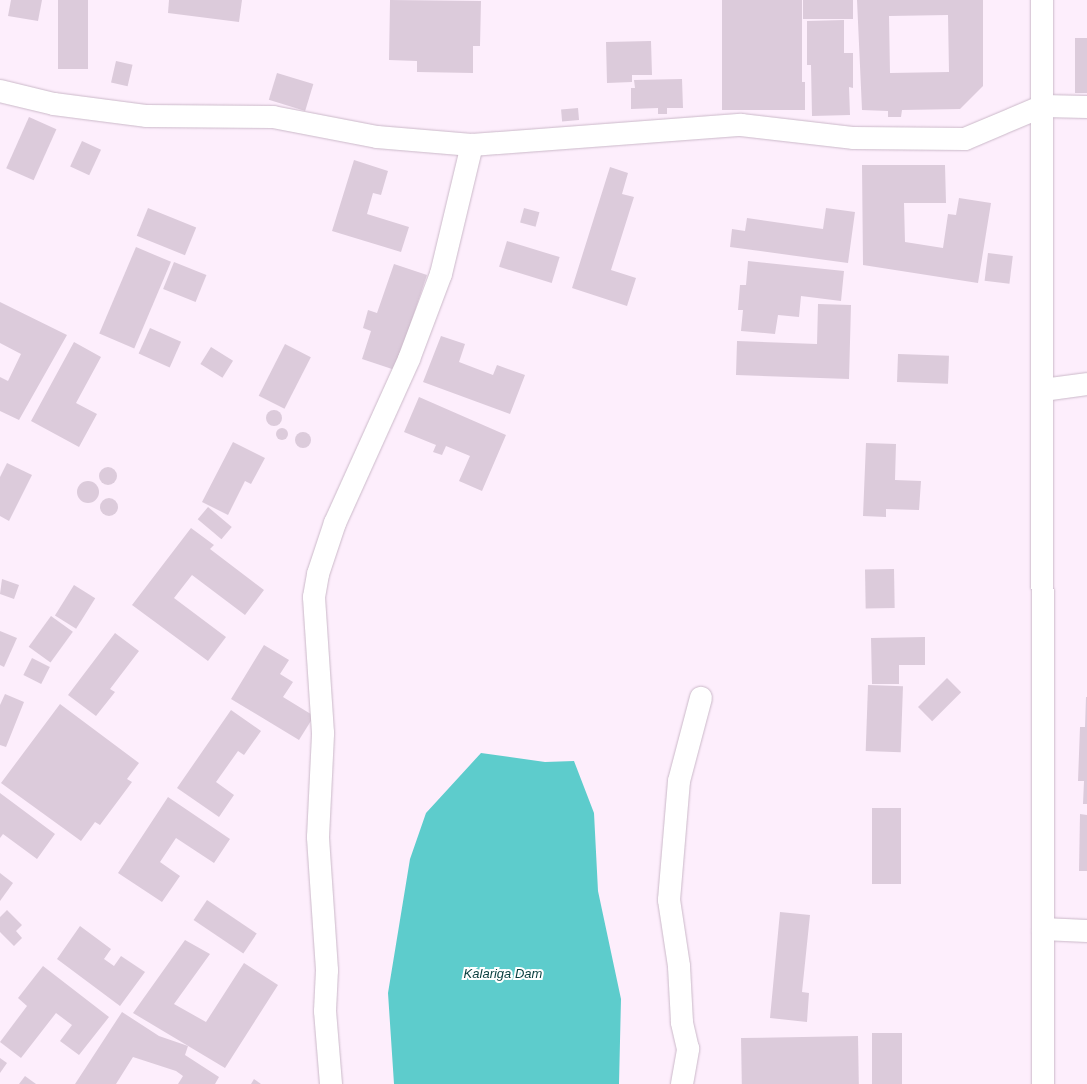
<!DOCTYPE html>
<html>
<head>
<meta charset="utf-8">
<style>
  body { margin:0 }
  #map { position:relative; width:1087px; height:1084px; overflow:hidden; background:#fdeefc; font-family:Helvetica,sans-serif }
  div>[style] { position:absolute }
  .water>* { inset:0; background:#5dcccc }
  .building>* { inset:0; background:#dccbdb; transform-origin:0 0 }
  .round { border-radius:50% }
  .roads { filter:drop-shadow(0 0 1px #cbb9c9) drop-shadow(0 0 1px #cbb9c9) }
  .minor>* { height:22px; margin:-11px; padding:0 11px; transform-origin:11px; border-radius:11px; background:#fff }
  span { translate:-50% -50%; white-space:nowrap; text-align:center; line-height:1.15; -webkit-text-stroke:4px #fff; paint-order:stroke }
  .water-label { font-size:13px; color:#083e3e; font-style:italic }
</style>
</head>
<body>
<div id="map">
  <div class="water">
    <i style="clip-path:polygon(481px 753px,545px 762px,574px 761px,594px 813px,598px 891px,621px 999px,619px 1084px,394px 1084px,388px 993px,410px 859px,426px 813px)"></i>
  </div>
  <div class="building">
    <i style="clip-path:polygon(11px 0,42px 0,38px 21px,8px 16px)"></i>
    <i style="left:58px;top:0;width:30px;height:69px"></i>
    <i style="clip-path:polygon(169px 0,242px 0,239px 22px,168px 13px)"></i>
    <i style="clip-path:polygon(390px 0,481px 1px,480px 46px,473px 46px,473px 73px,417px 72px,417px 61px,389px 60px)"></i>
    <i style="clip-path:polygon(722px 0,802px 0,802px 82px,805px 82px,805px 110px,722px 110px)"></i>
    <i style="left:803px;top:0;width:50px;height:19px"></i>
    <i style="clip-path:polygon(evenodd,857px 0,983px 0,983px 86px,960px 109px,902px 110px,901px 117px,888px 117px,888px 111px,862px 110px,857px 0,948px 15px,949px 72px,890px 73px,889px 16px,948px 15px)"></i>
    <i style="clip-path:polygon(844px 20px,844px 53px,853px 53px,853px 88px,849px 87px,850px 115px,812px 116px,811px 65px,807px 65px,807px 21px)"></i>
    <i style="left:1075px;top:38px;width:12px;height:55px"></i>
    <i style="clip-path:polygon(651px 41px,652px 75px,632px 75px,632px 82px,607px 83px,606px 42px)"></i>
    <i style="left:116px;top:61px;width:17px;height:22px;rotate:13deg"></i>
    <i style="left:277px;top:73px;width:38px;height:28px;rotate:17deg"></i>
    <i style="clip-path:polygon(682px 79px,683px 108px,667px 108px,667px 114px,658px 114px,658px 108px,631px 109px,631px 88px,635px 88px,634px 80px)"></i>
    <i style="left:578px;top:108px;width:12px;height:17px;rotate:85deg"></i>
    <i style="left:29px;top:117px;width:30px;height:56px;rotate:24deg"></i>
    <i style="left:82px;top:141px;width:21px;height:28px;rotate:25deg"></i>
    <i style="clip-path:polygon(354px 160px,388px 171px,381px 195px,373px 193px,367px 214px,409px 227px,401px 252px,332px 231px)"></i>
    <i style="clip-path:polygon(862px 165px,945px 165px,946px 203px,904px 203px,905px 242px,943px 248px,948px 214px,956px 215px,959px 198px,991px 203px,978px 283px,863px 265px)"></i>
    <i style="clip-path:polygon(610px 167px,628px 173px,622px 194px,634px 197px,611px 270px,636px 278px,627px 306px,572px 288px)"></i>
    <i style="left:148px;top:208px;width:52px;height:30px;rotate:22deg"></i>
    <i style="left:524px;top:208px;width:16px;height:15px;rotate:15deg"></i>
    <i style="clip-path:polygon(826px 208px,855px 212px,848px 263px,730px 247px,732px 229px,745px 231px,747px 218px,823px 229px)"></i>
    <i style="left:507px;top:241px;width:55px;height:27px;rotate:17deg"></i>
    <i style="left:136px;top:247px;width:38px;height:94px;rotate:23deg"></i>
    <i style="left:988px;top:253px;width:25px;height:28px;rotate:7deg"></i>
    <i style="clip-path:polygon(748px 261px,844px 271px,841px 301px,801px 296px,799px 317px,778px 315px,775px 334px,741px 331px,743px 310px,738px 310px,740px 285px,746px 285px)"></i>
    <i style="left:174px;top:262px;width:35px;height:29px;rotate:22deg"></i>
    <i style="clip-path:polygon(394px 264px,427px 275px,395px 370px,362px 359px,371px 331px,363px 328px,368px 310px,377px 313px)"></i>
    <i style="clip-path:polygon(0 302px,67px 335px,19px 420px,0 411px,0 377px,8px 381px,21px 354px,0 343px)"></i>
    <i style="clip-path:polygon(818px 304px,851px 305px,849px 379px,736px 375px,737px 341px,817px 344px)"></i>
    <i style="left:150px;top:328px;width:34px;height:28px;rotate:24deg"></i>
    <i style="clip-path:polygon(441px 336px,465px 344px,459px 362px,493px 375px,497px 365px,525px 375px,510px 414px,423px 382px)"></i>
    <i style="clip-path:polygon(74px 342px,101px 357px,76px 403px,97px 414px,79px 447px,31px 421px)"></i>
    <i style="left:285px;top:344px;width:29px;height:58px;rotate:27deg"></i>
    <i style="left:211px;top:347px;width:26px;height:20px;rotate:32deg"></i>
    <i style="left:898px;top:354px;width:51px;height:28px;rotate:2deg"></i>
    <i style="clip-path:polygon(419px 397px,506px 435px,482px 491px,459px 481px,470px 456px,446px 446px,442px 455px,433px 452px,436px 445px,404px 432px)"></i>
    <i class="round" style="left:266px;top:410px;width:16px;height:16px"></i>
    <i class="round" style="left:276px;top:428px;width:12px;height:12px"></i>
    <i class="round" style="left:295px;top:432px;width:16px;height:16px"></i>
    <i style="clip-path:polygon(233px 442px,265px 458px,251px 484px,245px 481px,228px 515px,202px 502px)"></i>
    <i style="clip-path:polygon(866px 443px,896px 444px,895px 480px,921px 481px,919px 510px,886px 509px,886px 517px,863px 516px)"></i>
    <i style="clip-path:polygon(7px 463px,32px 475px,9px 521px,0 516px,0 477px)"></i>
    <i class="round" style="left:99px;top:467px;width:18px;height:18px"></i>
    <i class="round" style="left:77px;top:481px;width:22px;height:22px"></i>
    <i class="round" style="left:100px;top:498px;width:18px;height:18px"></i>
    <i style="left:208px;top:507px;width:31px;height:16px;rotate:40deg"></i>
    <i style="clip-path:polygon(191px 528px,214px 545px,210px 549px,264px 590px,245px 615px,192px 575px,174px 598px,226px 637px,208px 661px,132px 605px)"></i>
    <i style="left:894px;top:569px;width:39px;height:29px;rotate:89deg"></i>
    <i style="clip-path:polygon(2px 579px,19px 585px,14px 599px,0 594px)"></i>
    <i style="left:74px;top:585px;width:25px;height:36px;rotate:32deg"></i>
    <i style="left:51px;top:616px;width:27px;height:38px;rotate:36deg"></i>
    <i style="clip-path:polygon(0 631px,17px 638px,4px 667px,0 665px)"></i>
    <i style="clip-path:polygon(115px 633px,139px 651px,110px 689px,115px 692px,96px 716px,68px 695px)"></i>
    <i style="clip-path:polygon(925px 637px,925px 665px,899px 665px,899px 684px,872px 684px,871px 638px)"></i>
    <i style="clip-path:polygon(264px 645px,289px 660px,280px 674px,293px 682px,283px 697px,314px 716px,299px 740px,231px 699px)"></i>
    <i style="left:32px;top:658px;width:20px;height:19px;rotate:27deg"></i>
    <i style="left:947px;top:678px;width:20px;height:41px;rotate:45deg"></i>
    <i style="left:868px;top:685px;width:35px;height:66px;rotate:2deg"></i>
    <i style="clip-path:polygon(5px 694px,24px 702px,6px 747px,0 745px,0 705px)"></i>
    <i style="clip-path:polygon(1086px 697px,1087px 697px,1087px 804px,1083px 804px,1084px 781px,1078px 781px,1080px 727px,1085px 727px)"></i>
    <i style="clip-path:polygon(60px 704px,139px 763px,127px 779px,132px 782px,100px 825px,95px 822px,81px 841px,1px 783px)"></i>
    <i style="clip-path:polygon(231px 710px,261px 731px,244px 755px,238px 751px,216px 782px,234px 795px,219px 817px,177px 788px)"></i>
    <i style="clip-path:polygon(0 793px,55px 834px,37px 859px,3px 834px,0 838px)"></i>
    <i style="clip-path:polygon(168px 797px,230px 839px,214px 863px,176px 838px,160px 862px,180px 876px,162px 902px,118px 873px)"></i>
    <i style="left:872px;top:808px;width:29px;height:76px"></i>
    <i style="clip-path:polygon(1080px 814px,1087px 815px,1087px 871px,1079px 871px)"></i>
    <i style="clip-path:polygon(0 873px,13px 883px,0 901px)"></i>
    <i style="left:207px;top:900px;width:60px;height:24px;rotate:34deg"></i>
    <i style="clip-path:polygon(7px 910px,22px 925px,16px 931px,22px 938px,14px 946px,0 932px,0 917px)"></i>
    <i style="clip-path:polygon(780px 912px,810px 915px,802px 992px,809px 993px,807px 1022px,770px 1018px)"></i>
    <i style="clip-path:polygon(80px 926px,111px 949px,104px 959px,114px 966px,121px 956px,145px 972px,120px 1006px,57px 959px)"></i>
    <i style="clip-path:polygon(185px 940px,210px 954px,174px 1004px,206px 1022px,244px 963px,278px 985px,225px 1068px,133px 1013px)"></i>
    <i style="clip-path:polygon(43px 966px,109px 1017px,79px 1055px,60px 1041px,72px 1025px,56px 1013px,21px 1058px,0 1042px,27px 1006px,18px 998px)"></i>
    <i style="clip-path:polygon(122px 1012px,159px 1036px,188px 1046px,185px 1055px,219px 1077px,215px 1084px,178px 1084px,183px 1076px,176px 1071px,133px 1057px,116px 1084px,75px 1084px)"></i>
    <i style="left:872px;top:1033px;width:30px;height:51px"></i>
    <i style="left:858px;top:1036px;width:48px;height:117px;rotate:89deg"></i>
    <i style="clip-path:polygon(0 1058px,7px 1063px,0 1073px)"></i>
    <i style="clip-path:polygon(25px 1076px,36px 1084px,19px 1084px)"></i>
    <i style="clip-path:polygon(254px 1079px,261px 1084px,251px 1084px)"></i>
  </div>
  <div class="roads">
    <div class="minor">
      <i style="left:1042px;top:0;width:1084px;rotate:89.95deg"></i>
      <i style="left:0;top:91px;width:56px;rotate:13.5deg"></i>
      <i style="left:54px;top:104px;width:94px;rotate:7.4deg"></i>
      <i style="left:147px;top:116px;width:126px;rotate:0.5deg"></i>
      <i style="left:273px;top:117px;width:106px;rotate:10.9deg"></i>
      <i style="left:377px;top:137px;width:95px;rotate:4.8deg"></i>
      <i style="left:472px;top:145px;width:270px;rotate:-4.3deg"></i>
      <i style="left:741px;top:125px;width:114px;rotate:6.6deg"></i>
      <i style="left:854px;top:138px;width:111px;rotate:0.5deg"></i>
      <i style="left:965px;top:139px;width:85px;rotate:-22.9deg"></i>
      <i style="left:1043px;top:106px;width:44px;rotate:1.3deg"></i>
      <i style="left:1043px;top:390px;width:44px;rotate:-7.8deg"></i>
      <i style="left:1043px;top:929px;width:44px;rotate:2.6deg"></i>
      <i style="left:331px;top:1084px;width:73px;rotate:-94.7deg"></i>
      <i style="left:325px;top:1011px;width:41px;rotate:-87.2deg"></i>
      <i style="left:327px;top:970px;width:133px;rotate:-93.9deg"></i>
      <i style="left:318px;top:837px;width:104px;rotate:-87.2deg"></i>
      <i style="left:323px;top:733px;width:136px;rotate:-93.8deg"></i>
      <i style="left:314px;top:597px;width:23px;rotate:-80deg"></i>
      <i style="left:318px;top:574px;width:54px;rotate:-71.6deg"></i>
      <i style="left:335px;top:523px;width:180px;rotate:-65.7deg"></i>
      <i style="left:409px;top:359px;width:91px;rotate:-69.4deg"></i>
      <i style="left:441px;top:274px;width:133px;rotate:-76.5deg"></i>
      <i style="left:682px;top:1084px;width:36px;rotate:-80deg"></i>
      <i style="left:688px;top:1049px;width:28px;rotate:-103deg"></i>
      <i style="left:682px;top:1022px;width:56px;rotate:-93.1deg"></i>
      <i style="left:679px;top:966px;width:67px;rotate:-98.6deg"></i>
      <i style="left:669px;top:900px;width:119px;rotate:-85.2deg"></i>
      <i style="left:679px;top:781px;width:86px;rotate:-75.2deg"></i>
    </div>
  </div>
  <div class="water-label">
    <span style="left:503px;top:974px">Kalariga Dam</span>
  </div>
</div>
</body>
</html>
